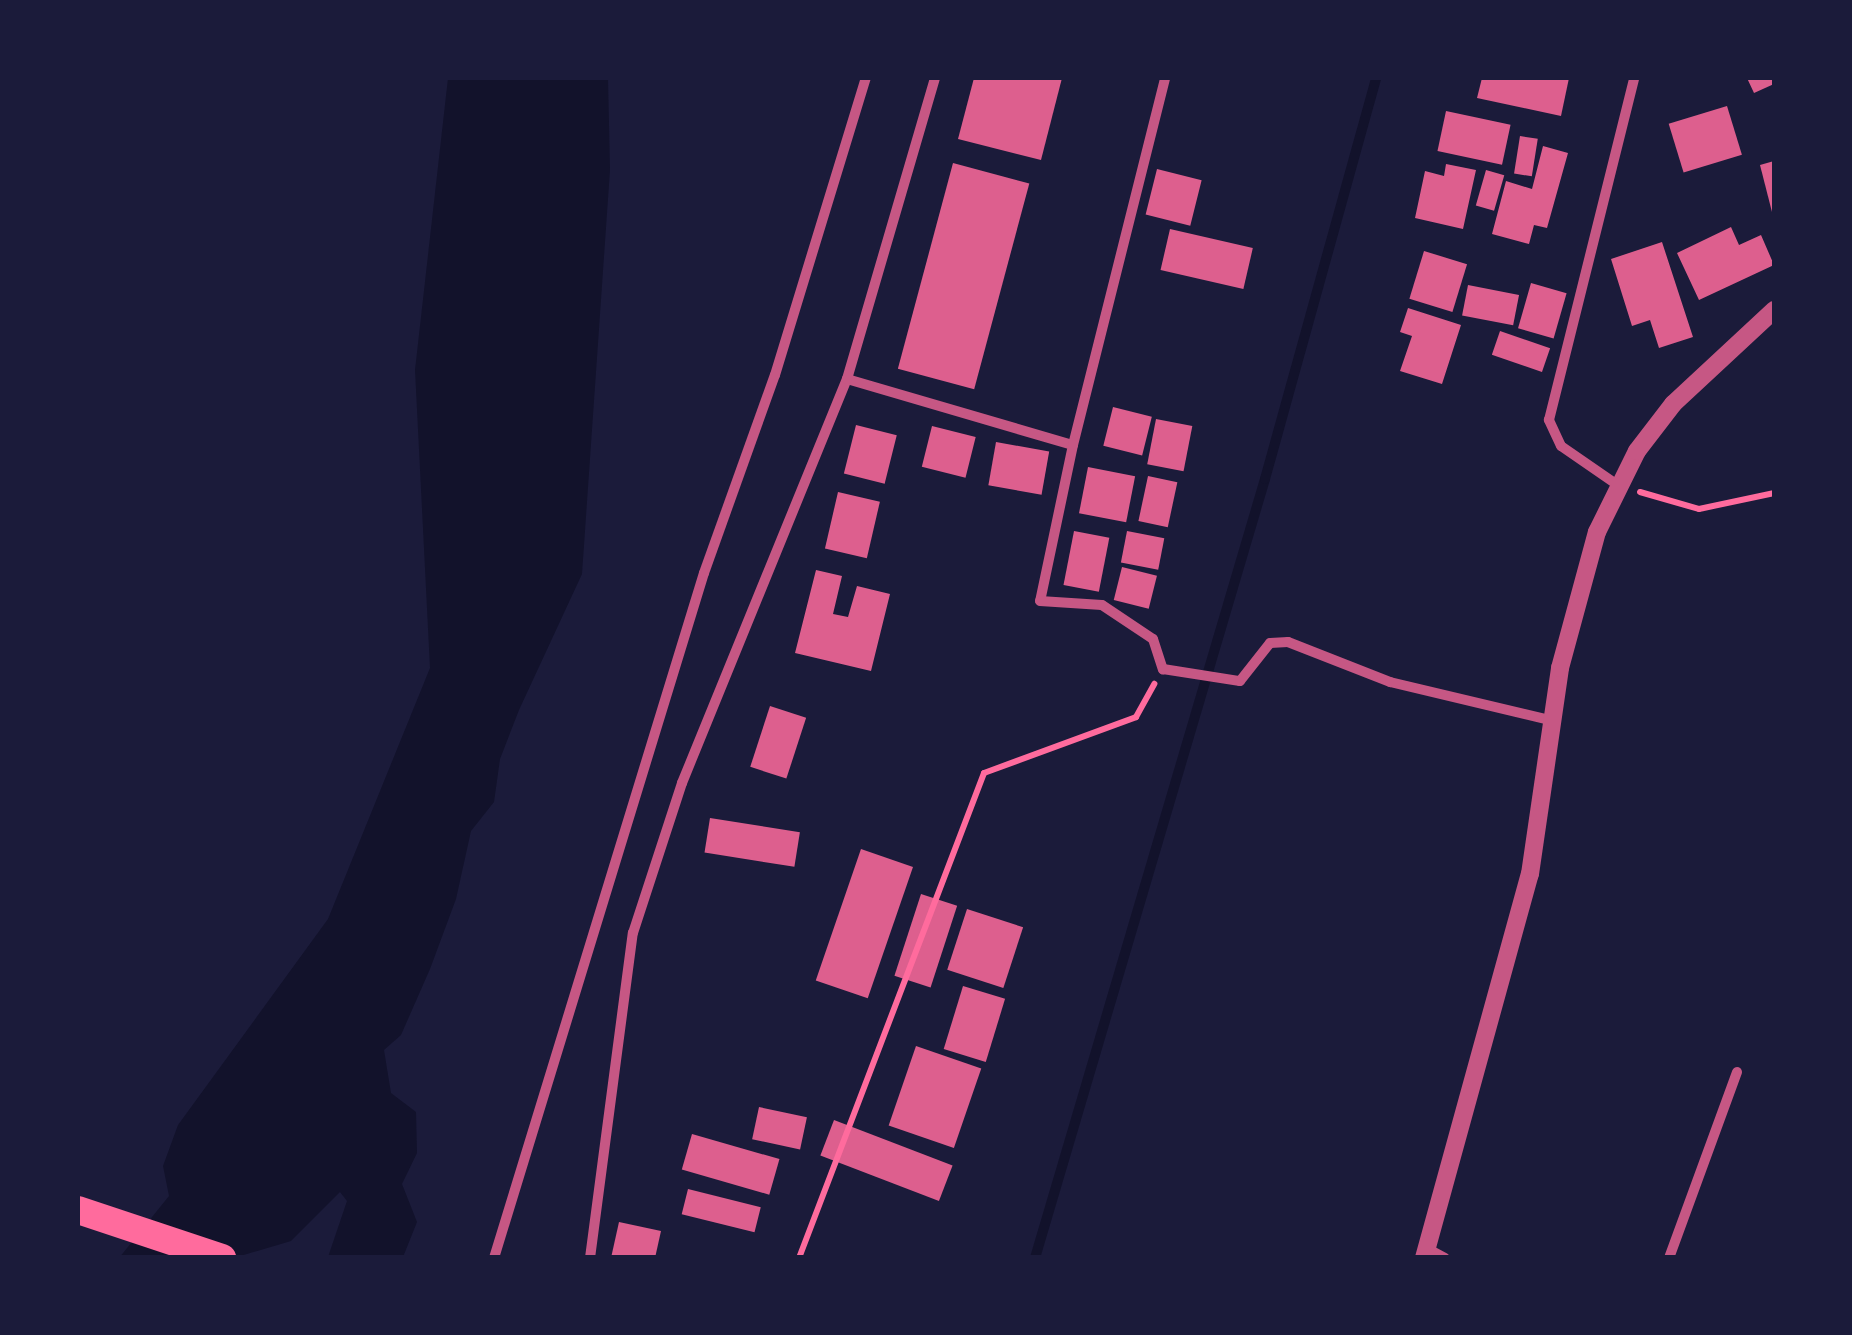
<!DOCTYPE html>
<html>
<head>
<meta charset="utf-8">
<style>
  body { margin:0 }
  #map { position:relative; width:1852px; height:1335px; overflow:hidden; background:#1b1b3a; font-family:Lora,serif }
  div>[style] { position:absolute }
  .water>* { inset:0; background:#12122b }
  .stream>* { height:10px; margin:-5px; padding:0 5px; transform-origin:5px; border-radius:5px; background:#12122b }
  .building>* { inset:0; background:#dd5f8e; transform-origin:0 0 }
  .path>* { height:6px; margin:-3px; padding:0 3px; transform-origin:3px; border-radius:3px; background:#ff6b9d }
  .minor>* { height:10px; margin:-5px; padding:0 5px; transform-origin:5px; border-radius:5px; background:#c65784 }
  .tertiary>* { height:18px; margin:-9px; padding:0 9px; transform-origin:9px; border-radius:9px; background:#c65784 }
  .trunk>* { height:28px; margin:-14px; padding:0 14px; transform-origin:14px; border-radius:14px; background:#ff6b9d }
  span { translate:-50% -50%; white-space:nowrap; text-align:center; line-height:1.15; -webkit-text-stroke:9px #1b1b3a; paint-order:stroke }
  .frame { position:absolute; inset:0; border:80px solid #1b1b3a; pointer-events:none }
</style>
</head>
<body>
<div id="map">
  <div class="water">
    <i style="clip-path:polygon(448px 78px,608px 78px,610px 170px,582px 574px,519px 710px,500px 759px,494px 802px,471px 831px,456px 899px,430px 969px,401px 1035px,384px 1050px,391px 1093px,416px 1112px,417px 1153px,402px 1184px,417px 1222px,403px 1257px,328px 1257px,347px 1201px,340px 1192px,291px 1241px,237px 1257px,119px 1258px,169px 1196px,163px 1166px,178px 1125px,328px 919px,430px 668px,415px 370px)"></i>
  </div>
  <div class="stream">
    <i style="left:1035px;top:1258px;width:812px;rotate:-73.55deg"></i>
    <i style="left:1265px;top:479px;width:416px;rotate:-74.5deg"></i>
  </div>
  <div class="building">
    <i style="clip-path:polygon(974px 78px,1062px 78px,1041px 160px,958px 139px)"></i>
    <i style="clip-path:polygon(1482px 78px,1569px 78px,1561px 116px,1477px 98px)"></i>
    <i style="clip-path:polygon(1747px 78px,1774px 78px,1774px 84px,1754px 93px)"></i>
    <i style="left:1727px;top:106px;width:51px;height:61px;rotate:73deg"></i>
    <i style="left:1446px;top:111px;width:66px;height:41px;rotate:12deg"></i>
    <i style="left:1520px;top:136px;width:18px;height:38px;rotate:9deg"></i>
    <i style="clip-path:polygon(1543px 146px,1568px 153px,1547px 228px,1534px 225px,1529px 244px,1492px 234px,1506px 181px,1532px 189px)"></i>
    <i style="clip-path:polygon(1774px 161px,1774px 216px,1773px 216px,1760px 165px)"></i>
    <i style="left:953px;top:163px;width:79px;height:213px;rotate:15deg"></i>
    <i style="clip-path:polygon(1446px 164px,1476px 170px,1463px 229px,1415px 218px,1425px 171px,1444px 176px)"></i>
    <i style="left:1157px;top:169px;width:46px;height:47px;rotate:14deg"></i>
    <i style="left:1486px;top:170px;width:19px;height:37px;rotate:16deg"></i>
    <i style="clip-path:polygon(1731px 227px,1739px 245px,1761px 235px,1774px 265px,1699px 300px,1677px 253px)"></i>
    <i style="left:1170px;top:229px;width:85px;height:42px;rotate:13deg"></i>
    <i style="clip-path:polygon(1662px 242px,1693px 337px,1659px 348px,1650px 320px,1632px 326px,1611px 259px)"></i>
    <i style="left:1424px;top:251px;width:45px;height:50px;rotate:17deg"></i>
    <i style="left:1531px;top:283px;width:37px;height:47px;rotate:16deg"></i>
    <i style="left:1468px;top:285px;width:52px;height:31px;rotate:11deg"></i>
    <i style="clip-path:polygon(1408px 308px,1461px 325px,1442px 384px,1400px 371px,1412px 336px,1400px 332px)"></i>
    <i style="left:1500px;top:331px;width:53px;height:25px;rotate:19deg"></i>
    <i style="left:1113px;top:407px;width:40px;height:40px;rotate:14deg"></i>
    <i style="left:1156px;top:419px;width:37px;height:46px;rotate:11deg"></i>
    <i style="left:856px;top:425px;width:42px;height:50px;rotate:14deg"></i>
    <i style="left:932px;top:426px;width:45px;height:42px;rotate:14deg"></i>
    <i style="left:996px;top:442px;width:54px;height:44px;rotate:10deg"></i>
    <i style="left:1088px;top:467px;width:48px;height:47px;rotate:11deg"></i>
    <i style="left:1148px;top:476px;width:30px;height:46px;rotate:12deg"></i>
    <i style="left:838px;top:492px;width:43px;height:58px;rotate:13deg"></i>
    <i style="left:1074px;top:531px;width:36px;height:55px;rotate:11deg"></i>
    <i style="left:1127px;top:531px;width:38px;height:32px;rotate:11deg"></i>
    <i style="left:1122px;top:567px;width:36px;height:34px;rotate:14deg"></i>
    <i style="clip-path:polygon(816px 570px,842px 576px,833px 614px,848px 617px,857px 586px,890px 594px,871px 671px,795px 653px)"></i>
    <i style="left:770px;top:706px;width:38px;height:64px;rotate:18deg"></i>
    <i style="left:710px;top:818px;width:91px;height:35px;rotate:9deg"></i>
    <i style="left:861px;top:849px;width:55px;height:139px;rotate:19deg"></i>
    <i style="left:921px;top:894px;width:38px;height:86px;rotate:18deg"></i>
    <i style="left:967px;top:909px;width:59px;height:64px;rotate:18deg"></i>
    <i style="left:963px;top:986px;width:44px;height:66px;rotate:17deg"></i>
    <i style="left:916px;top:1046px;width:69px;height:84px;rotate:19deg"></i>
    <i style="left:759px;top:1107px;width:49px;height:33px;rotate:12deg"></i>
    <i style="left:834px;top:1120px;width:127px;height:38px;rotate:21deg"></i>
    <i style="left:692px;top:1134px;width:91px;height:37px;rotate:16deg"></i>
    <i style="left:688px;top:1189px;width:75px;height:26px;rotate:14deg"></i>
    <i style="clip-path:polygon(619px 1222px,661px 1231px,655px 1258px,611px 1258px)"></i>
  </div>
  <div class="path">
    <i style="left:1640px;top:492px;width:61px;rotate:16.1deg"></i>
    <i style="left:1699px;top:509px;width:77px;rotate:-12deg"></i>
    <i style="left:799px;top:1258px;width:519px;rotate:-69.12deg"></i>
    <i style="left:984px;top:773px;width:162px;rotate:-20.2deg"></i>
    <i style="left:1136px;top:717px;width:38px;rotate:-61deg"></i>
  </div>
  <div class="minor">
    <i style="left:847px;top:379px;width:235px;rotate:16.3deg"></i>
    <i style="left:1073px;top:445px;width:378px;rotate:-75.9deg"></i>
    <i style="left:1073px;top:445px;width:159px;rotate:101.9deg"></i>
    <i style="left:1040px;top:601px;width:62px;rotate:3.7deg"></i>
    <i style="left:1102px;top:605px;width:61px;rotate:33.7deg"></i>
    <i style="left:1153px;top:639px;width:32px;rotate:72deg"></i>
    <i style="left:1163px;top:669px;width:78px;rotate:8.9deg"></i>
    <i style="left:1240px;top:681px;width:48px;rotate:-51.7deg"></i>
    <i style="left:1270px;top:643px;width:18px;rotate:-3deg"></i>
    <i style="left:1288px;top:642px;width:110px;rotate:21.4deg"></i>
    <i style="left:1390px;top:682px;width:169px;rotate:13.4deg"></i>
    <i style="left:1619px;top:486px;width:70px;rotate:-145.4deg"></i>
    <i style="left:1561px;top:446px;width:29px;rotate:-115deg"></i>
    <i style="left:1549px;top:420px;width:352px;rotate:-76deg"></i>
    <i style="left:1428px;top:1249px;width:19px;rotate:28deg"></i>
    <i style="left:494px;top:1258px;width:716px;rotate:-72.96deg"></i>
    <i style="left:704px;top:573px;width:210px;rotate:-70.3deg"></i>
    <i style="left:775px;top:375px;width:311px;rotate:-73deg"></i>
    <i style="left:590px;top:1258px;width:328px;rotate:-82.5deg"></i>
    <i style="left:633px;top:933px;width:158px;rotate:-71.9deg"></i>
    <i style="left:682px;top:783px;width:436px;rotate:-67.8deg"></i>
    <i style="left:847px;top:379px;width:314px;rotate:-73.7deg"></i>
    <i style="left:1669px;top:1258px;width:198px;rotate:-69.9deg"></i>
  </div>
  <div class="tertiary">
    <i style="left:1424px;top:1258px;width:398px;rotate:-74.6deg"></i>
    <i style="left:1530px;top:874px;width:208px;rotate:-81.7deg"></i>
    <i style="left:1560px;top:668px;width:141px;rotate:-74.8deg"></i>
    <i style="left:1597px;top:532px;width:90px;rotate:-63.7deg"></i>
    <i style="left:1637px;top:451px;width:59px;rotate:-52.5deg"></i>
    <i style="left:1673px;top:404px;width:138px;rotate:-42.9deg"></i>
  </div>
  <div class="trunk">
    <i style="left:78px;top:1210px;width:152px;rotate:18.4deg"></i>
  </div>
  <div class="frame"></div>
</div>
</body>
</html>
